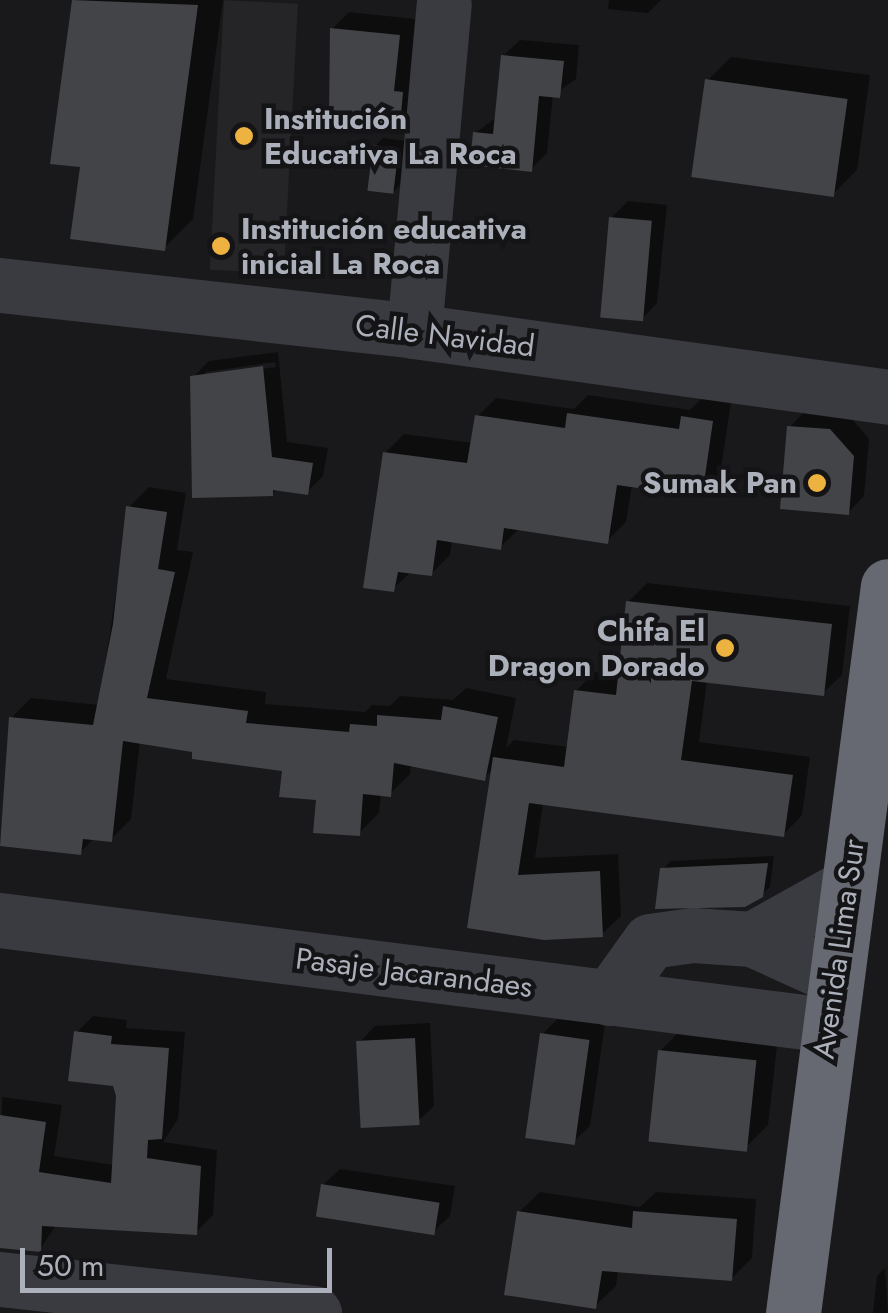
<!DOCTYPE html>
<html>
<head>
<meta charset="utf-8">
<style>
  body { margin:0 }
  #map { position:relative; width:888px; height:1313px; overflow:hidden; background:#19191b; font-family:Jost,sans-serif }
  div>[style] { position:absolute }
  .built>* { inset:0; background:#252528; transform-origin:0 0 }
  .shadow>* { inset:0; background:#0007 }
  .building>* { inset:0; background:#434448; transform-origin:0 0 }
  .minor>* { height:55px; margin:-27.5px; padding:0 27.5px; transform-origin:27.5px; border-radius:27.5px; background:#3a3b40 }
  .highway>* { height:55px; margin:-27.5px; padding:0 27.5px; transform-origin:27.5px; border-radius:27.5px; background:#666971 }
  .dots>* { width:28px; height:28px; translate:-50% -50%; box-sizing:border-box; border:5px solid #141416; border-radius:50% }
  span { translate:-50% -50%; white-space:nowrap; text-align:center; line-height:1.15; -webkit-text-stroke:9px #141416; paint-order:stroke }
  .poi-label { font-size:30px; color:#acb0ba; font-weight:700 }
  .left { translate:0 -50%; text-align:left }
  .right { translate:-100% -50%; text-align:right }
  .street-label { font-size:30px; color:#acb0ba }
  .scale { position:absolute; left:20px; top:1248px; width:312px; height:45px; box-sizing:border-box; border:5px solid #acb0ba; border-top:0; padding-left:12px; font-size:30px; line-height:35px; white-space:nowrap; color:#acb0ba; -webkit-text-stroke:8px #141416; paint-order:stroke }
</style>
</head>
<body>
<div id="map">
  <div class="built">
    <i style="left:224px;top:0;width:74px;height:270px;rotate:3deg"></i>
  </div>
  <div class="shadow">
    <i style="clip-path:polygon(74px 0,223px 0,193px 219px,164px 248px,83px 165px,52px 162px)"></i>
    <i style="clip-path:polygon(609px 0,661px 0,648px 13px,608px 9px)"></i>
    <i style="clip-path:polygon(349px 12px,415px 19px,410px 75px,419px 76px,416px 107px,399px 123px,332px 29px)"></i>
    <i style="clip-path:polygon(520px 40px,579px 45px,576px 79px,553px 95px,547px 153px,531px 169px,475px 133px,497px 117px,503px 56px)"></i>
    <i style="clip-path:polygon(731px 57px,870px 75px,857px 170px,834px 193px,707px 81px)"></i>
    <i style="clip-path:polygon(383px 138px,406px 141px,402px 183px,394px 191px,375px 146px)"></i>
    <i style="clip-path:polygon(628px 201px,667px 205px,657px 303px,641px 320px,611px 218px)"></i>
    <i style="clip-path:polygon(evenodd,278px 352px,287px 442px,328px 448px,323px 476px,307px 492px,277px 488px,272px 494px,193px 377px,209px 361px,278px 352px,275px 362px,276px 367px,205px 377px,205px 372px,275px 362px)"></i>
    <i style="clip-path:polygon(588px 395px,690px 410px,702px 398px,731px 402px,720px 475px,701px 494px,632px 485px,626px 522px,607px 541px,520px 528px,500px 547px,452px 540px,450px 555px,431px 574px,412px 571px,393px 589px,385px 453px,404px 434px,473px 443px,477px 417px,496px 398px,574px 409px)"></i>
    <i style="clip-path:polygon(806px 410px,847px 413px,869px 439px,864px 496px,848px 513px,790px 427px)"></i>
    <i style="clip-path:polygon(149px 487px,186px 493px,177px 550px,193px 552px,166px 679px,266px 692px,265px 704px,365px 712px,372px 705px,390px 706px,400px 696px,453px 700px,466px 688px,516px 698px,506px 748px,514px 740px,569px 747px,576px 691px,595px 672px,620px 676px,628px 602px,647px 583px,850px 606px,842px 675px,823px 693px,707px 680px,699px 742px,810px 757px,802px 815px,784px 834px,543px 803px,535px 858px,618px 854px,621px 916px,602px 934px,470px 926px,494px 768px,484px 778px,411px 764px,410px 774px,390px 794px,381px 793px,379px 813px,359px 833px,284px 768px,140px 741px,131px 819px,111px 839px,95px 837px,80px 853px,0 844px,11px 718px,31px 698px,99px 705px,129px 507px)"></i>
    <i style="clip-path:polygon(774px 856px,770px 887px,761px 895px,663px 869px,671px 861px)"></i>
    <i style="clip-path:polygon(93px 1016px,127px 1020px,126px 1028px,185px 1032px,178px 1119px,163px 1142px,217px 1150px,213px 1215px,196px 1232px,57px 1224px,40px 1249px,0 1246px,2px 1097px,62px 1105px,54px 1156px,114px 1165px,119px 1095px,76px 1033px)"></i>
    <i style="clip-path:polygon(559px 1017px,605px 1024px,590px 1126px,573px 1142px,543px 1034px)"></i>
    <i style="clip-path:polygon(430px 1023px,434px 1106px,417px 1122px,359px 1043px,375px 1026px)"></i>
    <i style="clip-path:polygon(684px 1027px,778px 1037px,768px 1125px,745px 1148px,660px 1051px)"></i>
    <i style="clip-path:polygon(340px 1169px,455px 1186px,450px 1216px,433px 1232px,323px 1185px)"></i>
    <i style="clip-path:polygon(540px 1192px,640px 1207px,656px 1192px,756px 1199px,752px 1258px,731px 1279px,618px 1270px,616px 1286px,595px 1306px,519px 1212px)"></i>
    <i style="clip-path:polygon(885px 1268px,888px 1313px,873px 1313px,877px 1276px)"></i>
  </div>
  <div class="building">
    <i style="clip-path:polygon(72px 0,198px 5px,165px 251px,70px 239px,80px 167px,50px 164px)"></i>
    <i style="clip-path:polygon(330px 28px,400px 35px,394px 91px,403px 92px,400px 126px,329px 119px)"></i>
    <i style="clip-path:polygon(501px 55px,564px 61px,560px 98px,539px 96px,532px 172px,470px 165px,473px 132px,493px 134px)"></i>
    <i style="left:705px;top:79px;width:144px;height:99px;rotate:8deg"></i>
    <i style="left:373px;top:145px;width:26px;height:46px;rotate:7deg"></i>
    <i style="left:609px;top:217px;width:43px;height:101px;rotate:5deg"></i>
    <i style="clip-path:polygon(263px 366px,272px 457px,313px 463px,308px 495px,273px 490px,273px 496px,192px 498px,190px 376px)"></i>
    <i style="clip-path:polygon(567px 413px,679px 429px,681px 416px,713px 421px,702px 497px,617px 485px,608px 544px,504px 528px,501px 550px,437px 540px,432px 576px,398px 572px,394px 592px,363px 588px,383px 452px,467px 463px,475px 415px,565px 428px)"></i>
    <i style="clip-path:polygon(787px 426px,830px 429px,854px 456px,849px 515px,780px 509px)"></i>
    <i style="clip-path:polygon(126px 506px,167px 512px,158px 569px,175px 572px,147px 698px,248px 711px,246px 723px,349px 732px,350px 724px,377px 726px,377px 715px,441px 720px,443px 706px,498px 717px,485px 781px,394px 763px,391px 797px,363px 794px,360px 836px,313px 833px,316px 800px,279px 797px,282px 771px,192px 759px,192px 752px,123px 741px,112px 842px,83px 839px,81px 855px,0 846px,9px 717px,93px 725px,113px 624px)"></i>
    <i style="clip-path:polygon(626px 601px,832px 624px,824px 696px,692px 681px,681px 760px,793px 775px,784px 837px,529px 803px,518px 875px,600px 871px,603px 937px,544px 940px,467px 928px,493px 757px,564px 767px,574px 690px,616px 695px)"></i>
    <i style="clip-path:polygon(768px 863px,763px 897px,745px 907px,655px 909px,660px 868px)"></i>
    <i style="clip-path:polygon(74px 1031px,112px 1036px,111px 1044px,169px 1048px,162px 1139px,148px 1140px,147px 1158px,201px 1166px,197px 1235px,42px 1226px,41px 1252px,0 1248px,0 1115px,46px 1122px,39px 1172px,111px 1183px,116px 1096px,113px 1086px,68px 1081px)"></i>
    <i style="left:540px;top:1033px;width:50px;height:106px;rotate:8deg"></i>
    <i style="left:415px;top:1038px;width:87px;height:59px;rotate:87deg"></i>
    <i style="left:658px;top:1050px;width:99px;height:92px;rotate:6deg"></i>
    <i style="left:321px;top:1184px;width:120px;height:33px;rotate:9deg"></i>
    <i style="clip-path:polygon(517px 1211px,632px 1228px,633px 1211px,737px 1219px,732px 1281px,602px 1271px,596px 1309px,504px 1295px)"></i>
  </div>
  <div class="minor">
    <i style="left:0;top:285px;width:417px;rotate:6.3deg"></i>
    <i style="left:414px;top:331px;width:479px;rotate:7.9deg"></i>
    <i style="left:414px;top:331px;width:328px;rotate:-84.8deg"></i>
    <i style="left:0;top:920px;width:835px;rotate:7.23deg"></i>
    <i style="left:752px;top:939px;width:111px;rotate:-29.1deg"></i>
    <i style="left:609px;top:998px;width:70px;rotate:-54.3deg"></i>
    <i style="left:650px;top:941px;width:43px;rotate:-7.9deg"></i>
    <i style="left:693px;top:935px;width:59px;rotate:3.9deg"></i>
    <i style="left:752px;top:939px;width:92px;rotate:24.3deg"></i>
    <i style="left:0;top:1279px;width:316px;rotate:6.2deg"></i>
  </div>
  <div class="highway">
    <i style="left:793px;top:1313px;width:733px;rotate:-82.56deg"></i>
  </div>
  <div class="dots">
    <i style="left:244px;top:136px;background:#edb23f"></i>
    <i style="left:221px;top:246px;background:#edb23f"></i>
    <i style="left:817px;top:483px;background:#edb23f"></i>
    <i style="left:725px;top:648px;background:#edb23f"></i>
  </div>
  <div class="poi-label">
    <span class="left" style="left:264px;top:136px">Institución<br>Educativa La Roca</span>
    <span class="left" style="left:241px;top:246px">Institución educativa<br>inicial La Roca</span>
    <span class="right" style="left:797px;top:483px">Sumak Pan</span>
    <span class="right" style="left:705px;top:648px">Chifa El<br>Dragon Dorado</span>
  </div>
  <div class="street-label">
    <span style="left:445px;top:336px;rotate:7deg">Calle Navidad</span>
    <span style="left:839px;top:949px;rotate:-82deg">Avenida Lima Sur</span>
    <span style="left:414px;top:973px;rotate:7deg">Pasaje Jacarandaes</span>
  </div>
  <div class="scale">50 m</div>
</div>
</body>
</html>
